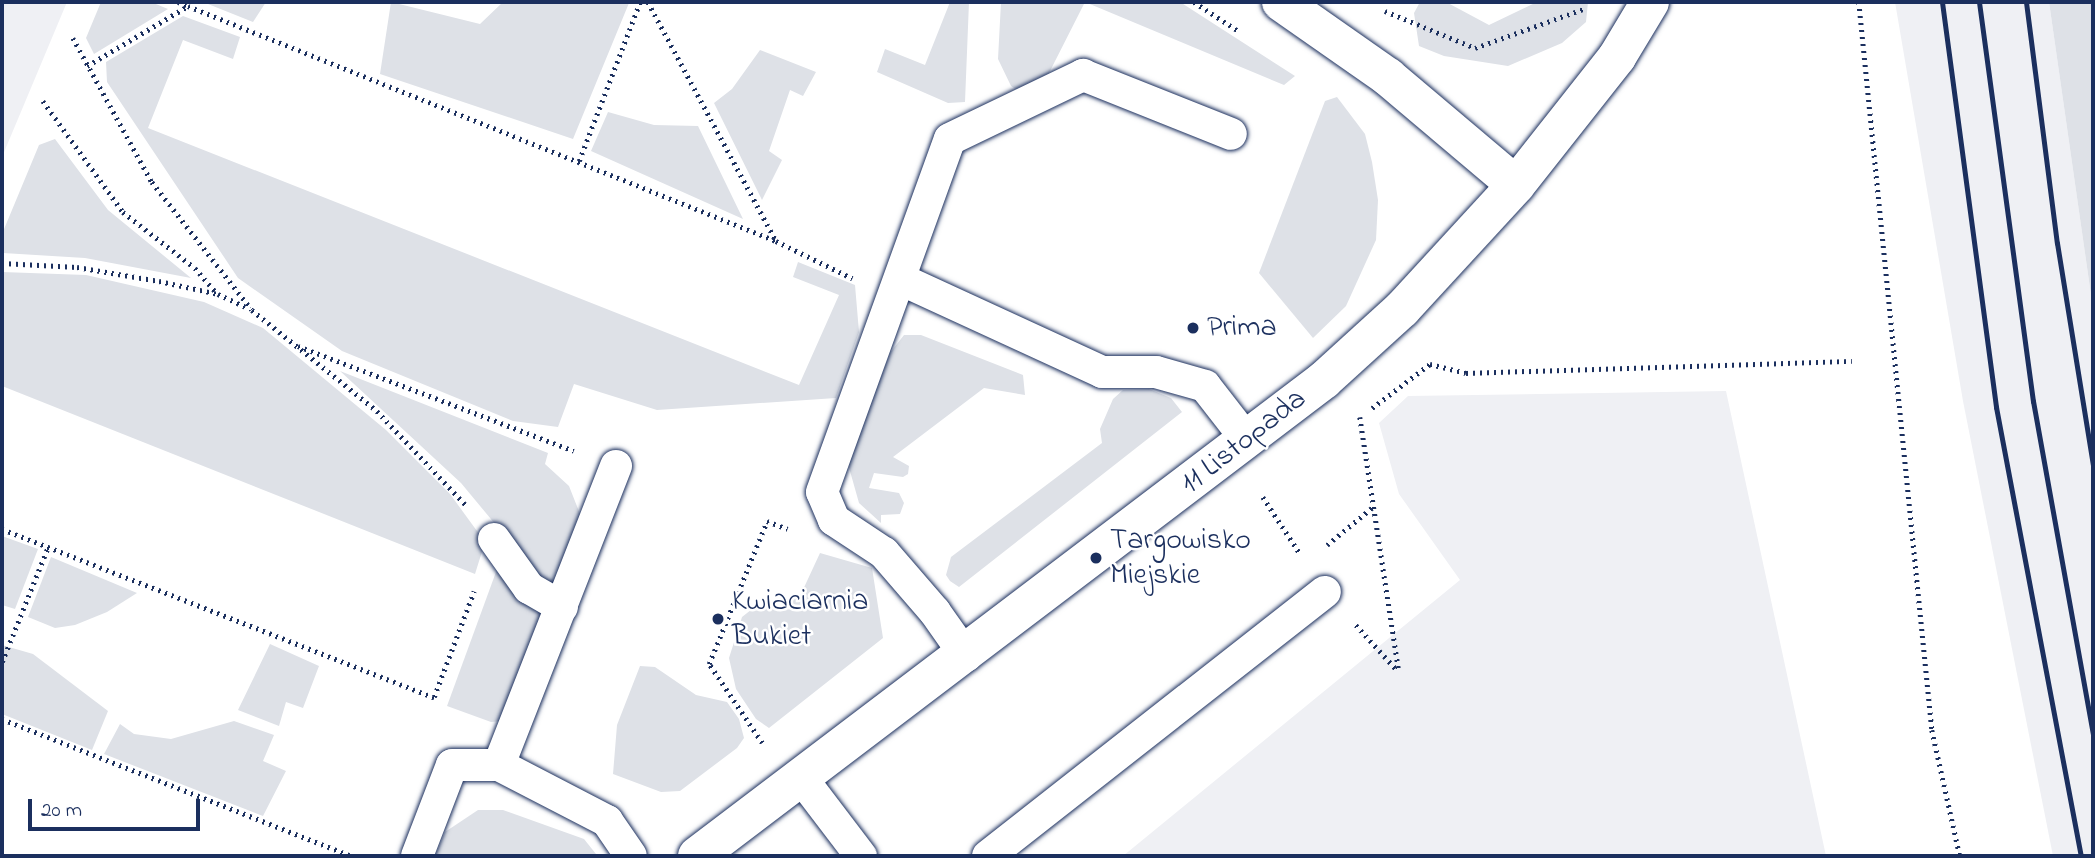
<!DOCTYPE html>
<html>
<head>
<meta charset="utf-8">
<style>
  body { margin:0 }
  #map { position:relative; width:2095px; height:858px; overflow:hidden; background:#fff; font-family:"Indie Flower",sans-serif }
  div>[style] { position:absolute }
  .built>* { inset:0; background:#eff0f4 }
  .green>* { inset:0; background:#dee1e7 }
  .path>* { height:4.5px; margin-top:-2.25px; transform-origin:0; background:repeating-linear-gradient(90deg,#1b2f5e 0 2px,transparent 0 7px) }
  .roads { filter:drop-shadow(0 0 2px #1b2f5e) drop-shadow(0 0 2px #1b2f5e) }
  .service>* { height:32px; margin:-16px; padding:0 16px; transform-origin:16px; border-radius:16px; background:#fff }
  .tertiary>* { height:38px; margin:-19px; padding:0 19px; transform-origin:19px; border-radius:19px; background:#fff }
  .primary>* { height:38px; margin:-19px; padding:0 19px; transform-origin:19px; border-radius:19px; background:#fff }
  .rail>* { height:5px; margin:-2.5px; padding:0 2.5px; transform-origin:2.5px; border-radius:2.5px; background:#1b2f5e }
  .dots>* { width:19px; height:19px; translate:-50% -50%; box-sizing:border-box; border:4px solid #fff; border-radius:50% }
  span { translate:-50% -50%; white-space:nowrap; text-align:center; line-height:1.15; -webkit-text-stroke:5px #fff; paint-order:stroke }
  .poi-label { font-size:30px; color:#1b2f5e }
  .left { translate:0 -50%; text-align:left }
  .street-label { font-size:30px; color:#1b2f5e }
  .frame { position:absolute; inset:0; border:4px solid #1b2f5e; pointer-events:none }
  .scale { position:absolute; left:28px; top:799px; width:172px; height:32px; box-sizing:border-box; border:4px solid #1b2f5e; border-top:0; padding-left:9px; font-size:21px; line-height:24px; white-space:nowrap; color:#1b2f5e; -webkit-text-stroke:5px #fff; paint-order:stroke }
</style>
</head>
<body>
<div id="map">
  <div class="built">
    <i style="clip-path:polygon(2px 2px,67px 2px,2px 157px)"></i>
    <i style="clip-path:polygon(1895px 2px,2049px 2px,2093px 309px,2093px 856px,2053px 856px,1963px 401px)"></i>
    <i style="clip-path:polygon(1726px 391px,1826px 856px,1123px 856px,1460px 580px,1399px 494px,1379px 423px,1408px 396px)"></i>
  </div>
  <div class="green">
    <i style="clip-path:polygon(101px 2px,151px 2px,168px 9px,94px 54px,86px 38px)"></i>
    <i style="clip-path:polygon(203px 2px,266px 2px,253px 22px)"></i>
    <i style="clip-path:polygon(391px 2px,480px 24px,503px 2px,629px 3px,573px 139px,380px 74px)"></i>
    <i style="clip-path:polygon(950px 2px,969px 2px,965px 102px,948px 103px,877px 72px,885px 49px,925px 65px)"></i>
    <i style="clip-path:polygon(1001px 2px,1180px 2px,1295px 76px,1284px 85px,1085px 2px,1048px 75px,1019px 91px,1011px 86px,998px 59px)"></i>
    <i style="clip-path:polygon(1420px 2px,1446px 2px,1489px 25px,1537px 2px,1588px 2px,1586px 22px,1562px 43px,1508px 66px,1444px 56px,1419px 46px,1414px 13px)"></i>
    <i style="clip-path:polygon(2049px 2px,2093px 2px,2093px 309px)"></i>
    <i style="clip-path:polygon(183px 16px,240px 37px,233px 59px,183px 40px,148px 128px,799px 385px,839px 295px,793px 277px,798px 262px,855px 285px,859px 332px,836px 398px,657px 410px,574px 384px,558px 427px,513px 421px,342px 351px,238px 278px,107px 82px,106px 62px)"></i>
    <i style="clip-path:polygon(760px 50px,816px 72px,803px 96px,790px 90px,769px 151px,782px 160px,762px 200px,714px 103px,732px 89px)"></i>
    <i style="clip-path:polygon(1337px 97px,1365px 134px,1372px 162px,1378px 200px,1376px 240px,1346px 306px,1313px 338px,1259px 273px,1325px 101px)"></i>
    <i style="clip-path:polygon(608px 112px,654px 125px,698px 126px,743px 219px,591px 151px)"></i>
    <i style="clip-path:polygon(55px 139px,108px 210px,191px 278px,85px 258px,3px 253px,2px 234px,39px 145px)"></i>
    <i style="clip-path:polygon(2px 272px,86px 275px,204px 302px,263px 328px,386px 430px,450px 494px,485px 542px,475px 574px,2px 386px)"></i>
    <i style="clip-path:polygon(904px 335px,921px 335px,1023px 375px,1025px 395px,984px 388px,893px 457px,909px 466px,908px 474px,903px 477px,874px 473px,869px 488px,899px 493px,904px 503px,900px 514px,881px 515px,881px 523px,859px 503px,848px 464px,890px 353px)"></i>
    <i style="clip-path:polygon(340px 371px,548px 453px,545px 464px,569px 486px,582px 519px,554px 595px,461px 483px)"></i>
    <i style="clip-path:polygon(1149px 389px,1171px 398px,1182px 412px,959px 587px,950px 581px,946px 575px,951px 557px,1102px 443px,1100px 429px,1113px 399px,1123px 390px)"></i>
    <i style="clip-path:polygon(2px 536px,38px 549px,15px 609px,2px 605px)"></i>
    <i style="clip-path:polygon(820px 553px,872px 568px,883px 638px,769px 728px,756px 719px,736px 689px,729px 658px,742px 617px,756px 606px,779px 606px,801px 594px)"></i>
    <i style="clip-path:polygon(51px 557px,137px 593px,107px 612px,75px 625px,55px 628px,28px 617px)"></i>
    <i style="clip-path:polygon(500px 561px,550px 607px,502px 721px,491px 722px,447px 706px)"></i>
    <i style="clip-path:polygon(270px 644px,319px 666px,303px 708px,286px 702px,279px 726px,238px 710px)"></i>
    <i style="clip-path:polygon(2px 645px,33px 654px,108px 711px,92px 750px,2px 714px)"></i>
    <i style="clip-path:polygon(640px 666px,655px 667px,696px 695px,727px 702px,739px 719px,744px 738px,737px 748px,680px 791px,661px 792px,613px 774px,617px 725px)"></i>
    <i style="clip-path:polygon(234px 721px,274px 735px,263px 761px,286px 771px,263px 816px,104px 754px,120px 724px,134px 734px,171px 739px)"></i>
    <i style="clip-path:polygon(478px 810px,503px 810px,584px 839px,596px 854px,435px 856px,445px 832px)"></i>
  </div>
  <div class="path">
    <i style="left:178px;top:2px;width:9px;rotate:18deg"></i>
    <i style="left:648px;top:2px;width:271px;rotate:61.8deg"></i>
    <i style="left:1194px;top:2px;width:55px;rotate:33.1deg"></i>
    <i style="left:1859px;top:2px;width:732px;rotate:84.27deg"></i>
    <i style="left:1932px;top:730px;width:129px;rotate:77.5deg"></i>
    <i style="left:1385px;top:11px;width:97px;rotate:22.3deg"></i>
    <i style="left:1475px;top:48px;width:118px;rotate:-19.8deg"></i>
    <i style="left:73px;top:38px;width:164px;rotate:61.3deg"></i>
    <i style="left:152px;top:182px;width:162px;rotate:52deg"></i>
    <i style="left:252px;top:310px;width:161px;rotate:38.9deg"></i>
    <i style="left:377px;top:411px;width:129px;rotate:46.6deg"></i>
    <i style="left:87px;top:66px;width:117px;rotate:-30.7deg"></i>
    <i style="left:188px;top:6px;width:633px;rotate:21.78deg"></i>
    <i style="left:776px;top:241px;width:85px;rotate:26deg"></i>
    <i style="left:43px;top:101px;width:137px;rotate:54.2deg"></i>
    <i style="left:123px;top:212px;width:91px;rotate:37.9deg"></i>
    <i style="left:195px;top:268px;width:35px;rotate:49deg"></i>
    <i style="left:579px;top:161px;width:170px;rotate:-69deg"></i>
    <i style="left:2px;top:263px;width:75px;rotate:3.1deg"></i>
    <i style="left:77px;top:267px;width:83px;rotate:9.7deg"></i>
    <i style="left:159px;top:281px;width:60px;rotate:12.4deg"></i>
    <i style="left:218px;top:294px;width:35px;rotate:25deg"></i>
    <i style="left:298px;top:346px;width:295px;rotate:20.8deg"></i>
    <i style="left:1372px;top:408px;width:73px;rotate:-37.2deg"></i>
    <i style="left:1430px;top:364px;width:37px;rotate:14deg"></i>
    <i style="left:1466px;top:373px;width:386px;rotate:-1.8deg"></i>
    <i style="left:1360px;top:417px;width:257px;rotate:81.3deg"></i>
    <i style="left:1263px;top:497px;width:69px;rotate:56.8deg"></i>
    <i style="left:2px;top:529px;width:464px;rotate:21.3deg"></i>
    <i style="left:434px;top:697px;width:113px;rotate:-69.3deg"></i>
    <i style="left:1327px;top:545px;width:61px;rotate:-39.7deg"></i>
    <i style="left:1356px;top:625px;width:61px;rotate:47.7deg"></i>
    <i style="left:2px;top:662px;width:124px;rotate:-68.2deg"></i>
    <i style="left:2px;top:719px;width:375px;rotate:21.4deg"></i>
    <i style="left:762px;top:743px;width:95px;rotate:-123.9deg"></i>
    <i style="left:709px;top:664px;width:154px;rotate:-67.9deg"></i>
    <i style="left:767px;top:521px;width:22px;rotate:21deg"></i>
  </div>
  <div class="roads">
    <div class="service">
      <i style="left:900px;top:279px;width:222px;rotate:24.7deg"></i>
      <i style="left:1102px;top:372px;width:54px"></i>
      <i style="left:1156px;top:372px;width:51px;rotate:15.9deg"></i>
      <i style="left:1205px;top:386px;width:68px;rotate:52.1deg"></i>
      <i style="left:616px;top:466px;width:321px;rotate:111.4deg"></i>
      <i style="left:499px;top:765px;width:122px;rotate:27.4deg"></i>
      <i style="left:607px;top:821px;width:42px;rotate:55.6deg"></i>
      <i style="left:494px;top:539px;width:60px;rotate:54.5deg"></i>
      <i style="left:529px;top:588px;width:38px;rotate:30deg"></i>
      <i style="left:966px;top:656px;width:54px;rotate:-125.2deg"></i>
      <i style="left:935px;top:612px;width:78px;rotate:-130.8deg"></i>
      <i style="left:884px;top:553px;width:60px;rotate:-146.6deg"></i>
      <i style="left:834px;top:520px;width:30px;rotate:-113deg"></i>
      <i style="left:822px;top:492px;width:375px;rotate:-70.1deg"></i>
      <i style="left:950px;top:139px;width:148px;rotate:-25.7deg"></i>
      <i style="left:1083px;top:75px;width:159px;rotate:21.7deg"></i>
      <i style="left:803px;top:780px;width:96px;rotate:52.7deg"></i>
      <i style="left:417px;top:856px;width:97px;rotate:-69deg"></i>
      <i style="left:452px;top:765px;width:47px"></i>
      <i style="left:988px;top:856px;width:428px;rotate:-38.1deg"></i>
    </div>
    <div class="tertiary">
      <i style="left:697px;top:856px;width:787px;rotate:-37.2deg"></i>
      <i style="left:1324px;top:380px;width:105px;rotate:-42.3deg"></i>
      <i style="left:1402px;top:309px;width:168px;rotate:-47.4deg"></i>
      <i style="left:1516px;top:185px;width:163px;rotate:-51.7deg"></i>
      <i style="left:1617px;top:57px;width:64px;rotate:-59deg"></i>
    </div>
    <div class="primary">
      <i style="left:1281px;top:2px;width:131px;rotate:35deg"></i>
      <i style="left:1388px;top:77px;width:167px;rotate:40.2deg"></i>
    </div>
  </div>
  <div class="rail">
    <i style="left:1942px;top:2px;width:409px;rotate:82.4deg"></i>
    <i style="left:1996px;top:407px;width:457px;rotate:79.3deg"></i>
    <i style="left:1979px;top:2px;width:403px;rotate:82.3deg"></i>
    <i style="left:2033px;top:401px;width:339px;rotate:79.8deg"></i>
    <i style="left:2026px;top:2px;width:243px;rotate:82.7deg"></i>
    <i style="left:2057px;top:243px;width:225px;rotate:80.8deg"></i>
  </div>
  <div class="dots">
    <i style="left:1193px;top:328px;background:#1b2f5e"></i>
    <i style="left:1096px;top:558px;background:#1b2f5e"></i>
    <i style="left:718px;top:619px;background:#1b2f5e"></i>
  </div>
  <div class="poi-label">
    <span class="left" style="left:1207px;top:328px">Prima</span>
    <span class="left" style="left:1110px;top:558px">Targowisko<br>Miejskie</span>
    <span class="left" style="left:732px;top:619px">Kwiaciarnia<br>Bukiet</span>
  </div>
  <div class="street-label">
    <span style="left:1244px;top:442px;rotate:-38deg">11 Listopada</span>
  </div>
  <div class="frame"></div>
  <div class="scale">20 m</div>
</div>
</body>
</html>
